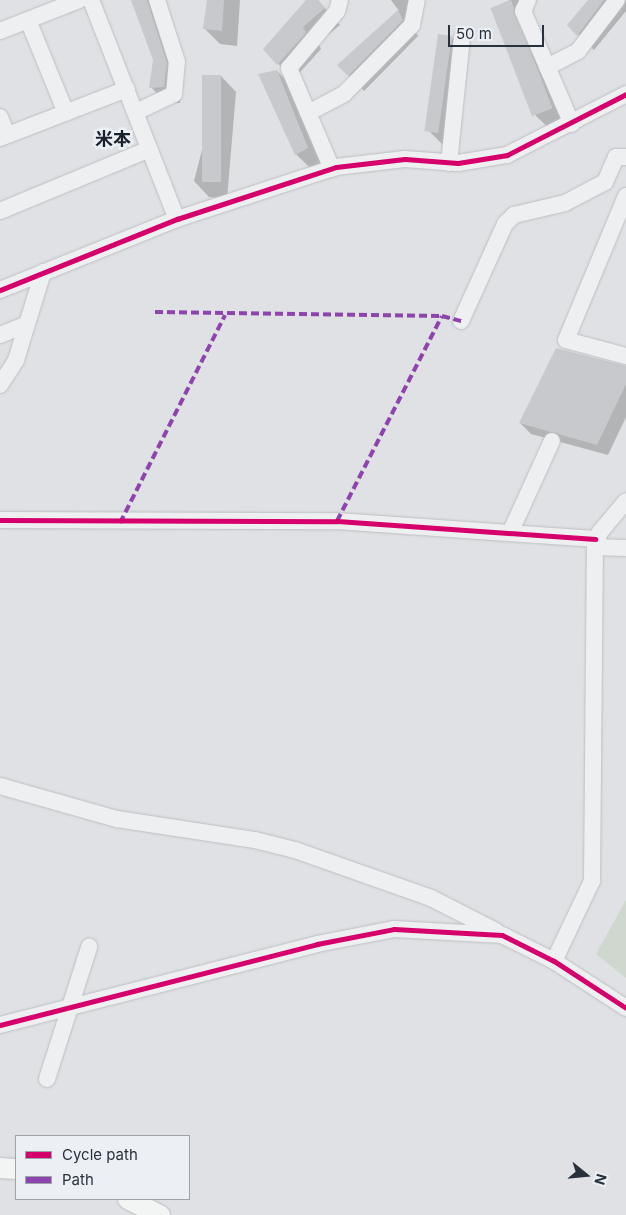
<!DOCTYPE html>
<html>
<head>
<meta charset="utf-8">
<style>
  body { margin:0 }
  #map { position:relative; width:626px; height:1215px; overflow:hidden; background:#dfe1e4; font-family:Inter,"Noto Sans JP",sans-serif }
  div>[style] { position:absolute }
  .green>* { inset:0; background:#d0d7cf }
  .shadow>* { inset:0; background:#0003 }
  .building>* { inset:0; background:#c7c9cc; transform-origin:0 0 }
  .roads { filter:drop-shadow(0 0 1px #bdbfc2) drop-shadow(0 0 1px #bdbfc2) }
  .minor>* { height:16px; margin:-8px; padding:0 8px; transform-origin:8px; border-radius:8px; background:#eeeff0 }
  .major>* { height:20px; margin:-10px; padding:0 10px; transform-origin:10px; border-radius:10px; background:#f3f4f4 }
  .quiet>* { height:4px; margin-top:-2px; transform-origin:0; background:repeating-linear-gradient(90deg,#8e44ad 0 8px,transparent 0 12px) }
  .cycleway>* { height:5px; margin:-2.5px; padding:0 2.5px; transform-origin:2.5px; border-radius:2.5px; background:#d6006c }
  span { translate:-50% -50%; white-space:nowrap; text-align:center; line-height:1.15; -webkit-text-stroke:5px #ecf0f4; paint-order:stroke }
  .quarter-label { font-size:18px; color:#19212c; font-weight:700 }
  .legend { position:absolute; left:15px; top:1135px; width:175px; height:65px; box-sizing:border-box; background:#ecf0f4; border:1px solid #9da3aa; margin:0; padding:6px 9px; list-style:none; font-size:15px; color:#27303b }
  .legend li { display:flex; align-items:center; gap:10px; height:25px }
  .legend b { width:25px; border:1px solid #9da3aa }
  .north { position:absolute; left:561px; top:1150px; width:50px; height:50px; -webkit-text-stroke:4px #ecf0f4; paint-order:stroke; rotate:107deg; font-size:14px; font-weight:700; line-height:20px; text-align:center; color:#27303b }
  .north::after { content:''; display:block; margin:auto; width:18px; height:22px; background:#27303b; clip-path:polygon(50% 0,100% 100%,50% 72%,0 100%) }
  .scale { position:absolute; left:448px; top:25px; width:96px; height:22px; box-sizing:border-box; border:2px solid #27303b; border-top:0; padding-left:6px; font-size:15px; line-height:18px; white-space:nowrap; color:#27303b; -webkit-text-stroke:4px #ecf0f4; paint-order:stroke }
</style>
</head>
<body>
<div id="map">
  <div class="green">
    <i style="clip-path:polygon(626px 900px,626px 978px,596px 954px)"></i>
  </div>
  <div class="shadow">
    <i style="clip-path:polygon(132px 0,156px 0,182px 80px,180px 103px,166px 103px,151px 87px,155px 60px)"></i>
    <i style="clip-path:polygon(209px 0,240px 0,237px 46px,220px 44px,204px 28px)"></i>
    <i style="clip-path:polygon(307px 0,318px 0,340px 25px,318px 43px,321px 49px,293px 80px,265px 49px)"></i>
    <i style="clip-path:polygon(391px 0,420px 0,422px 16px,408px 21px,418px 36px,364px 91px,339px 65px,399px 11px)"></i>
    <i style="clip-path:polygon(510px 0,537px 0,525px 15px,566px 124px,552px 131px,536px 116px,493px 8px)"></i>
    <i style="clip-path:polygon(590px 0,626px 0,626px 11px,594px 50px,569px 25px)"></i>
    <i style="clip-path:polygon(452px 37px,468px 53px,444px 146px,428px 130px)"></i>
    <i style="clip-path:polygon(277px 71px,293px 87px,323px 164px,312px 170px,296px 154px)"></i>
    <i style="clip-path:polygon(221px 76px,236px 92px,227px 199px,209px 197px,194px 181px)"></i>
    <i style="clip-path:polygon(557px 350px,626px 366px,626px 417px,608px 455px,531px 434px,520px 423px)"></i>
  </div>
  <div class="building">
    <i style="clip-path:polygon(131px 0,147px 0,167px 63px,164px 87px,149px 88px,153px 60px)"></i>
    <i style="clip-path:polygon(207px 0,224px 0,222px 31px,203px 29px)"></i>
    <i style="clip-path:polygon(306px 0,318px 0,325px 8px,303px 27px,306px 33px,277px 65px,263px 49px)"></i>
    <i style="left:511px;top:0;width:116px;height:22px;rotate:69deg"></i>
    <i style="clip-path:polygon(588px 0,604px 0,577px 36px,567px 25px)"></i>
    <i style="clip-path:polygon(398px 10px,403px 20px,348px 76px,337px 65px)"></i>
    <i style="left:438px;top:34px;width:14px;height:98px;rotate:8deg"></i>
    <i style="clip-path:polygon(277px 70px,308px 148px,295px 155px,258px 74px)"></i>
    <i style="left:202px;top:75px;width:19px;height:107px"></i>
    <i style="clip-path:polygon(556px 348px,626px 366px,626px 384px,597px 445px,519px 423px)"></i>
  </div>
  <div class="roads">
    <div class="minor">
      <i style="left:91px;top:0;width:235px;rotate:68.6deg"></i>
      <i style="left:528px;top:0;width:12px;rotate:114deg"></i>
      <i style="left:523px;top:11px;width:123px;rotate:66.6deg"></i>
      <i style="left:28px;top:20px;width:100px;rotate:67.8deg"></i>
      <i style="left:0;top:31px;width:85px;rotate:-21.4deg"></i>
      <i style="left:547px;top:67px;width:35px;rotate:-27deg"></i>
      <i style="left:578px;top:51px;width:64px;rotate:-52.6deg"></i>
      <i style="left:136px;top:112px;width:42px;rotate:-25.3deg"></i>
      <i style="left:174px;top:94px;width:32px;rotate:-85deg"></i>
      <i style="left:177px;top:62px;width:65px;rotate:-107.9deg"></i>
      <i style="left:308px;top:113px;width:41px;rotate:-27.8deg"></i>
      <i style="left:344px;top:94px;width:97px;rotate:-45.4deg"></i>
      <i style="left:412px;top:25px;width:25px;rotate:-79deg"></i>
      <i style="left:0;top:117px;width:19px;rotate:69deg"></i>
      <i style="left:0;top:138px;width:136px;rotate:-21.1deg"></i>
      <i style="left:449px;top:163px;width:126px;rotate:-84.1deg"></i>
      <i style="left:332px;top:169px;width:110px;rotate:-113.1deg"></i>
      <i style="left:289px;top:68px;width:75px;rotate:-49.9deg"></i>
      <i style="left:337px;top:11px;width:11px;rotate:-75deg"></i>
      <i style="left:626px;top:196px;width:156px;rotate:112.6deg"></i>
      <i style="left:566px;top:340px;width:62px;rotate:14.9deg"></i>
      <i style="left:0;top:211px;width:162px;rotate:-22.5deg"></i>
      <i style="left:0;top:290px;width:191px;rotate:-21.9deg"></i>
      <i style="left:177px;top:219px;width:167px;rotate:-18.1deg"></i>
      <i style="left:336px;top:167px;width:69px;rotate:-6.6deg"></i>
      <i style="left:405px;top:159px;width:53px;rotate:4.3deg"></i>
      <i style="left:458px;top:163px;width:50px;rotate:-9.3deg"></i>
      <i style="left:507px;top:155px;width:134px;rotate:-27.1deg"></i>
      <i style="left:461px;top:321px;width:107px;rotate:-65.6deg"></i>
      <i style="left:505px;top:224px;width:13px;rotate:-45deg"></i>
      <i style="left:514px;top:215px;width:52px;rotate:-13.2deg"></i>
      <i style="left:565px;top:203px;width:45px;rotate:-27.7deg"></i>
      <i style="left:605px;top:182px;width:27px;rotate:-66deg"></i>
      <i style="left:616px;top:157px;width:10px"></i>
      <i style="left:0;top:335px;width:29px;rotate:-22deg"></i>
      <i style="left:0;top:385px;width:30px;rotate:-57deg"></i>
      <i style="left:16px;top:360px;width:92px;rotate:-72.9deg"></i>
      <i style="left:0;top:520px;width:337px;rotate:0.2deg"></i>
      <i style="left:337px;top:521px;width:259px;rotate:4deg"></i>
      <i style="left:510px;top:533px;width:101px;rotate:-65.5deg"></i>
      <i style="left:595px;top:547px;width:31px;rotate:2deg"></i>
      <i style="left:0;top:786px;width:122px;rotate:15.8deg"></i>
      <i style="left:117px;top:819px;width:140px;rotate:8.7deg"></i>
      <i style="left:255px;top:840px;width:41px;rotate:14deg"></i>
      <i style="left:295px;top:850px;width:144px;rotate:19.4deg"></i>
      <i style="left:431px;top:898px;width:73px;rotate:26.9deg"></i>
      <i style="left:554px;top:961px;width:89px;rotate:-64.6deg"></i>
      <i style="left:592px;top:881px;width:334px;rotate:-89.5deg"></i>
      <i style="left:595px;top:547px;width:16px;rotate:-72deg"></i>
      <i style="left:600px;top:532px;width:40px;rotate:-50deg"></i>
      <i style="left:0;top:1025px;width:327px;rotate:-14.3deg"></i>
      <i style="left:317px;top:944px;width:78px;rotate:-11deg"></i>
      <i style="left:394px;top:929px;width:108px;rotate:3.2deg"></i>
      <i style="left:502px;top:935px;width:58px;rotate:26.6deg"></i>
      <i style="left:554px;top:961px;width:86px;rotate:33.1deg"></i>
      <i style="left:47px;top:1079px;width:139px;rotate:-72.3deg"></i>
    </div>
    <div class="major">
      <i style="left:0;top:1168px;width:16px;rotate:4deg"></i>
      <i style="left:128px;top:1199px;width:36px;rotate:27deg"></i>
    </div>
  </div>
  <div class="quiet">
    <i style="left:155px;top:312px;width:287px;rotate:0.8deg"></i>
    <i style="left:442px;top:316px;width:20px;rotate:15deg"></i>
    <i style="left:337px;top:521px;width:230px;rotate:-62.9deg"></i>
    <i style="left:120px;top:523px;width:233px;rotate:-63.2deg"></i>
  </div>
  <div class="cycleway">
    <i style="left:0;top:290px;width:191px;rotate:-21.9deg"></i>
    <i style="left:177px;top:219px;width:167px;rotate:-18.1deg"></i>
    <i style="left:336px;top:167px;width:69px;rotate:-6.6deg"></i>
    <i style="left:405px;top:159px;width:53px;rotate:4.3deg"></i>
    <i style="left:458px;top:163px;width:50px;rotate:-9.3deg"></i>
    <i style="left:507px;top:155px;width:134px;rotate:-27.1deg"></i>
    <i style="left:0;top:520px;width:337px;rotate:0.2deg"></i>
    <i style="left:337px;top:521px;width:259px;rotate:4deg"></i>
    <i style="left:0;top:1025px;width:327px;rotate:-14.3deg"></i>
    <i style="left:317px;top:944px;width:78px;rotate:-11deg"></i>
    <i style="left:394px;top:929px;width:108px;rotate:3.2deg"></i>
    <i style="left:502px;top:935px;width:58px;rotate:26.6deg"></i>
    <i style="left:554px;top:961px;width:86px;rotate:33.1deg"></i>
  </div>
  <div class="quarter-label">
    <span style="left:113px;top:139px">米本</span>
  </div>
  <ul class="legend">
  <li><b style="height:6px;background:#d6006c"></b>Cycle path</li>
  <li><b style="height:6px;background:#8e44ad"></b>Path</li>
  </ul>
  <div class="north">N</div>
  <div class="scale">50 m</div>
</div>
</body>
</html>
